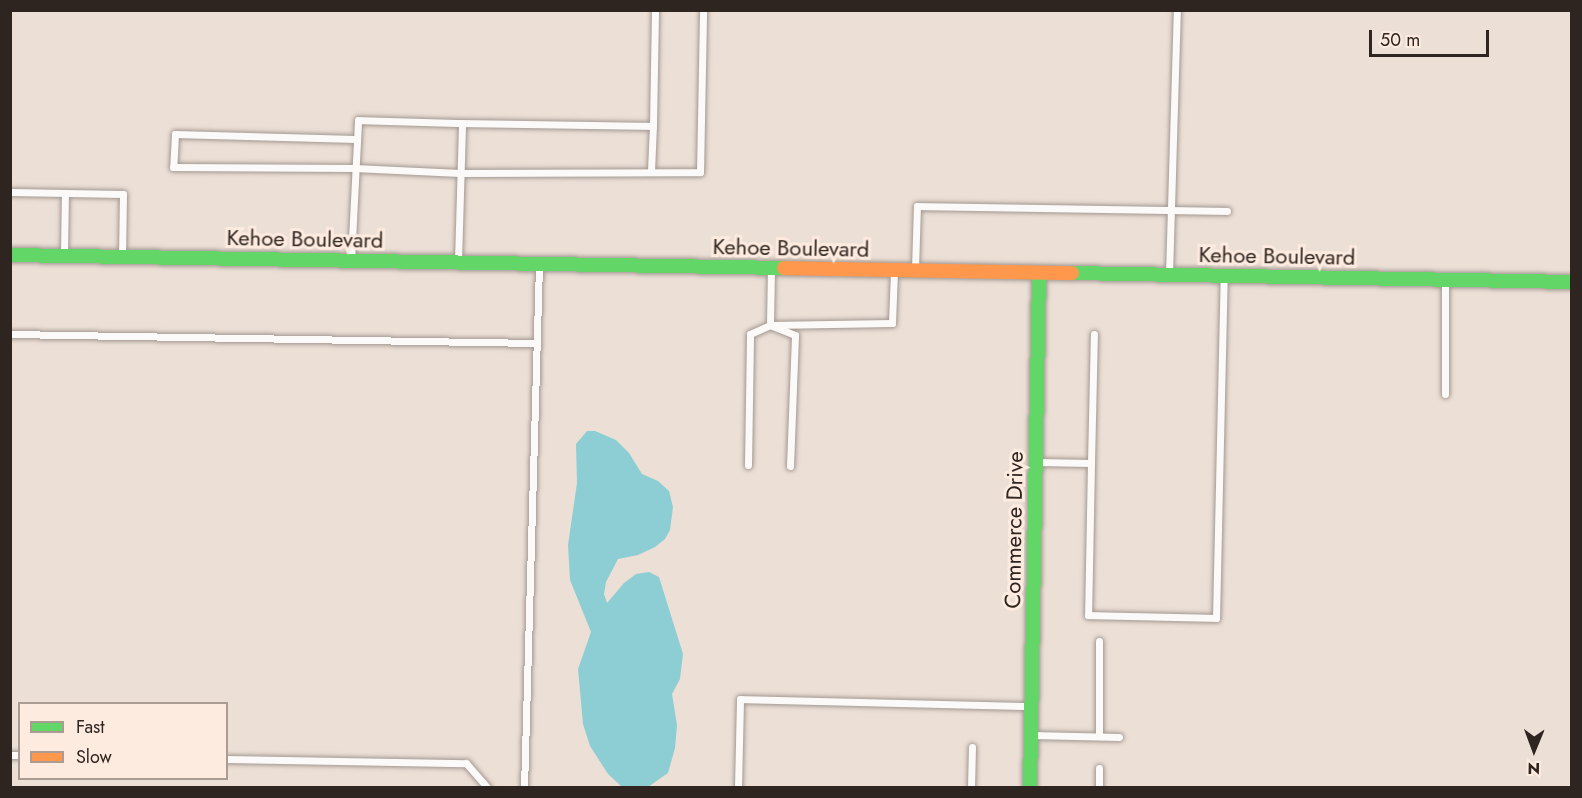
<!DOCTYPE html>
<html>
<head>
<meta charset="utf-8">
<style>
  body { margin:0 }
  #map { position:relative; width:1582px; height:798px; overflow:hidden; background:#ecdfd6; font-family:Jost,sans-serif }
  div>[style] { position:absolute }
  .water>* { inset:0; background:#8cced4 }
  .roads { filter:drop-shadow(0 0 2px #a29992) drop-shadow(0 0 2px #a29992) }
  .lane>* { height:7px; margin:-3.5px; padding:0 3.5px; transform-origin:3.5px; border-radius:3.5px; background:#fcfaf9 }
  .fast>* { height:14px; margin:-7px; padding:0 7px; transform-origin:7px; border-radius:7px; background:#63d668 }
  .slow>* { height:14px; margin:-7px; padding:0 7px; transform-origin:7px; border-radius:7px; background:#ff974d }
  span { translate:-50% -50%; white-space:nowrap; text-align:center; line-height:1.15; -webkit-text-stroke:6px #feebdf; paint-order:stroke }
  .street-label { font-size:22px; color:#2e2520 }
  .frame { position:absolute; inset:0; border:12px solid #2e2520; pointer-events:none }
  .legend { position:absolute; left:18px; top:702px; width:210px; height:78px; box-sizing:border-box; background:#feebdf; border:2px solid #ab9c93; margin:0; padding:8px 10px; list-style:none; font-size:18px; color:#2e2520 }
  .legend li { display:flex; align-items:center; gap:12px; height:30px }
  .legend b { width:30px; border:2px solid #ab9c93 }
  .north { position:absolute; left:1504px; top:720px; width:60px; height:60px; -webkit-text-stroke:4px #feebdf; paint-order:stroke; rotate:181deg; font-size:16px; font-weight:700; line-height:24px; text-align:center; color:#2e2520 }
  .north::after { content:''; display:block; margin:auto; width:21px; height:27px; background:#2e2520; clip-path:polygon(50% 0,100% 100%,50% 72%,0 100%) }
  .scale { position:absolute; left:1369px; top:30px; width:120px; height:27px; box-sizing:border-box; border:3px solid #2e2520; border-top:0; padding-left:8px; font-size:18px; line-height:21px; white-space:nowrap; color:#2e2520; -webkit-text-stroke:4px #feebdf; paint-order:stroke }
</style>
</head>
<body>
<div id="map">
  <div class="water">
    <i style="clip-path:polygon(587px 431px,595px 431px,616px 440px,629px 453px,642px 474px,658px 481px,669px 491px,673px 507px,670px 530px,665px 539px,655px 547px,638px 555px,618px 559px,606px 582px,604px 594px,607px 603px,624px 583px,636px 574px,649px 572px,659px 577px,683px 654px,680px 679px,672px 694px,677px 725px,675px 748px,668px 773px,648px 787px,621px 786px,608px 774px,590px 746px,583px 724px,578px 669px,591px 632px,570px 580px,568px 545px,577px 483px,576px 444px)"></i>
  </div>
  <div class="roads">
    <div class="lane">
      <i style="left:355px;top:139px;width:180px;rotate:-178.4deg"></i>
      <i style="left:175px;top:134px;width:33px;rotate:93deg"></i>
      <i style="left:173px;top:167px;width:181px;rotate:0.3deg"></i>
      <i style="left:354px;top:168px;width:106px;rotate:2.7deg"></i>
      <i style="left:460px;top:173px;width:240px;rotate:-0.2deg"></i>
      <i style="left:700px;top:172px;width:162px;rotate:-88.9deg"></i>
      <i style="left:651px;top:171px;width:45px;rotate:-87.5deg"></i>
      <i style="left:10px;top:192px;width:113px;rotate:1deg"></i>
      <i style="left:123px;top:194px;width:61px;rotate:90.9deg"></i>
      <i style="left:64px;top:254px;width:61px;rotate:-89.1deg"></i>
      <i style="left:351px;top:260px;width:140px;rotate:-87.1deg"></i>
      <i style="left:358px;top:120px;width:104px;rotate:1.7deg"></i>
      <i style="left:458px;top:261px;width:138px;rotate:-88.3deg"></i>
      <i style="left:462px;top:123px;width:191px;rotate:0.9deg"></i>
      <i style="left:653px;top:126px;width:116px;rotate:-89deg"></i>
      <i style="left:915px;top:269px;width:63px;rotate:-88.2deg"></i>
      <i style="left:917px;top:206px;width:310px;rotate:0.9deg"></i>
      <i style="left:1169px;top:275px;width:265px;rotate:-88.3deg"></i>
      <i style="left:10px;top:334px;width:525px;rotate:0.98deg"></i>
      <i style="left:1445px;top:394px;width:114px;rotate:-90deg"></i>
      <i style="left:1038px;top:462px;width:53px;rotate:1.1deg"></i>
      <i style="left:1091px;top:463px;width:152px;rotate:91.1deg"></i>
      <i style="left:1088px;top:615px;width:128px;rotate:1.3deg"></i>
      <i style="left:1216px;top:618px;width:340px;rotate:-88.7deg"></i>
      <i style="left:1091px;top:463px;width:129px;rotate:-88.7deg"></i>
      <i style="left:748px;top:465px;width:131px;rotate:-89.1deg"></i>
      <i style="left:750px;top:334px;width:22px;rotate:-24deg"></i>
      <i style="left:770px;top:325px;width:56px;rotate:-89deg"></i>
      <i style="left:790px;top:466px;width:131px;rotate:-87.8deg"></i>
      <i style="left:795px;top:335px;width:27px;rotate:-158deg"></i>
      <i style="left:770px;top:325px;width:122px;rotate:-0.9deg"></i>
      <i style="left:892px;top:323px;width:52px;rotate:-87.8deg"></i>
      <i style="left:1031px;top:735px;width:88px;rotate:1.3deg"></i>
      <i style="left:1099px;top:736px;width:95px;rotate:-90deg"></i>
      <i style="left:10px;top:755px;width:10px"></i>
      <i style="left:226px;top:759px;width:240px;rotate:1deg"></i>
      <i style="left:466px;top:763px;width:33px;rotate:49deg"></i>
      <i style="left:524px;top:788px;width:523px;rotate:-88.36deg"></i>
      <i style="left:738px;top:788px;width:89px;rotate:-88.7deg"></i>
      <i style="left:740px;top:699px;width:290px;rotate:1.4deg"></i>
      <i style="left:971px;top:788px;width:41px;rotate:-88.6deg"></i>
      <i style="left:1099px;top:788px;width:20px;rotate:-90deg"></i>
    </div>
    <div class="fast">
      <i style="left:10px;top:255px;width:774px;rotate:0.96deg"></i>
      <i style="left:1072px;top:273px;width:500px;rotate:1.03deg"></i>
      <i style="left:1030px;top:788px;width:515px;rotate:-89deg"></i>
    </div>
    <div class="slow">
      <i style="left:784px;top:268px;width:288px;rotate:1deg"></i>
    </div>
  </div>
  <div class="street-label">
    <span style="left:305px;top:239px;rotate:1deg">Kehoe Boulevard</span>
    <span style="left:791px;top:248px;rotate:1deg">Kehoe Boulevard</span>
    <span style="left:1277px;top:256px;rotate:1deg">Kehoe Boulevard</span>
    <span style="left:1014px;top:530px;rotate:-89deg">Commerce Drive</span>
  </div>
  <div class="frame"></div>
  <ul class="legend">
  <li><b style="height:8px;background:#63d668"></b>Fast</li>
  <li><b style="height:8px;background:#ff974d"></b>Slow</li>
  </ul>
  <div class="north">N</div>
  <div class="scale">50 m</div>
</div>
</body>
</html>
